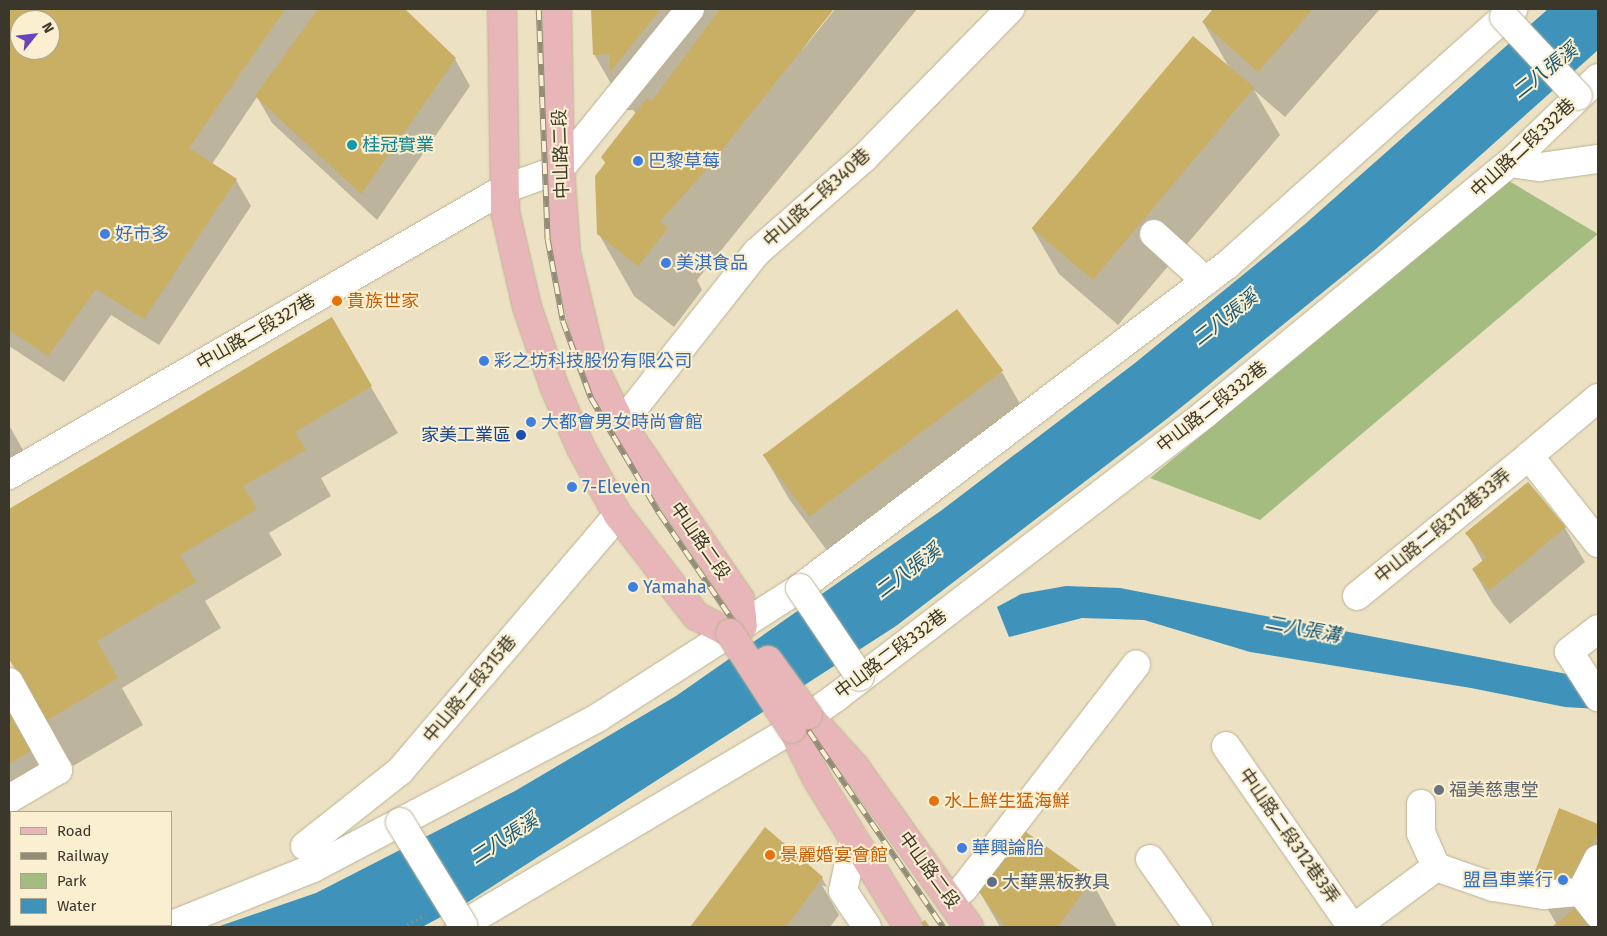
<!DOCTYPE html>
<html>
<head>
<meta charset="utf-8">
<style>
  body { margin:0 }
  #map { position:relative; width:1607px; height:936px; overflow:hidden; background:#ece2c3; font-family:"Fira Sans","Noto Sans TC",sans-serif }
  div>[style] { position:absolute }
  .green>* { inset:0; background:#a4bc80 }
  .water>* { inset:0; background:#3f93ba }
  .shadow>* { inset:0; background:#0003 }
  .building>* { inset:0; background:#c8af64; transform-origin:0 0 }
  .path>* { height:3px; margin-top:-1.5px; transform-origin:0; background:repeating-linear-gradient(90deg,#9e9680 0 1px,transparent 0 5px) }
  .roads { filter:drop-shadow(0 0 1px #bbb193) drop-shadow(0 0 1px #bbb193) }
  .minor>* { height:28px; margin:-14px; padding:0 14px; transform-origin:14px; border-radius:14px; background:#fff }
  .major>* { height:28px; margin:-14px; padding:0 14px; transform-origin:14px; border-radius:14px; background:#e8b6b8 }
  .rail>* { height:5.5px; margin-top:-2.75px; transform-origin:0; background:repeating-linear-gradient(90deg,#faefd0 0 11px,#938c77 0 22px); box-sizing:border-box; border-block:1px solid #938c77 }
  .bridges { filter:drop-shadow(0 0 1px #bbb193) drop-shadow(0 0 1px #bbb193) }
  .minor-bridge>* { height:28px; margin:-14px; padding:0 14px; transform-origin:14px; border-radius:14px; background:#fff }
  .major-bridge>* { height:28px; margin:-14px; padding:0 14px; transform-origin:14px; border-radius:14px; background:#e8b6b8 }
  .dots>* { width:14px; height:14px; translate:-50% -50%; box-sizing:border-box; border:2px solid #faefd0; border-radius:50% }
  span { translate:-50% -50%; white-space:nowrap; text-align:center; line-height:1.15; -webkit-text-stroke:4px #faefd0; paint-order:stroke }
  .culture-label { font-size:18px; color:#0d838f }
  .left { translate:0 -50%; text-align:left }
  .street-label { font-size:18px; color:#3b372b }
  .shop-label { font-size:18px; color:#366cbe }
  .right { translate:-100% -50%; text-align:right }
  .food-label { font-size:18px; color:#c56008 }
  .transit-label { font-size:18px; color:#164399 }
  .worship-label { font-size:18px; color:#5b616d }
  .service-label { font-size:18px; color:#4e5e75 }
  .water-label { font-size:19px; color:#185875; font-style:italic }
  .frame { position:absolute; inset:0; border:10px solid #3b372b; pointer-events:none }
  .legend { position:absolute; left:10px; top:811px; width:162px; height:115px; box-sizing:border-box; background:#faefd0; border:1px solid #aea58e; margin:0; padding:6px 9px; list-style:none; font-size:15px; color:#3b372b }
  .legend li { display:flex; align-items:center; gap:10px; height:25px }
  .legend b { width:25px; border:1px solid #aea58e }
  .north { position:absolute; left:10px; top:10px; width:50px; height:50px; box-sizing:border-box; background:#faefd0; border:1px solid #aea58e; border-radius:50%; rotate:61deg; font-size:14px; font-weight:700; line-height:20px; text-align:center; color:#3b372b }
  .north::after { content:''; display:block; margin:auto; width:18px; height:22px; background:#6845bd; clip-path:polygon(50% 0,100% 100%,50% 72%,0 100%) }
</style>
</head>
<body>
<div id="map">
  <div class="green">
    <i style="clip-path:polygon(1509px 181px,1598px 234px,1260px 520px,1150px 478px)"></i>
  </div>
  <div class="water">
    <i style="clip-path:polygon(1548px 9px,1598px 9px,1598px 50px,1376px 249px,1168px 418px,896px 626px,465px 904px,422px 927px,217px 927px,316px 893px,515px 791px,676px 696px,942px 510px,1135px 363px,1304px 225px)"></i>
    <i style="clip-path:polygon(1066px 586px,1120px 588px,1598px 680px,1598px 709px,1565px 707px,1471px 688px,1250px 652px,1144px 620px,1082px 618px,1009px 637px,997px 607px,1021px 594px)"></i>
  </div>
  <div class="shadow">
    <i style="clip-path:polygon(evenodd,9px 9px,403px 9px,455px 59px,470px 86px,377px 220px,272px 123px,257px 97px,212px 164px,236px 180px,251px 206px,159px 345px,111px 315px,64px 382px,9px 346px,9px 9px,20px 20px,50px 20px,50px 50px,20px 50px,20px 20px)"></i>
    <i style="clip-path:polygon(592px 9px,832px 9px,801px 52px,835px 9px,917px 9px,697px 280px,702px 290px,674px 327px,634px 296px,599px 234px,606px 164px,602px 158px,636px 114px,633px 110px,626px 110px,594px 54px)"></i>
    <i style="clip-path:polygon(1214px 9px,1380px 9px,1285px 117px,1254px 90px,1280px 135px,1118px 325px,1059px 274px,1032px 228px,1230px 69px,1203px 22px)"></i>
    <i style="clip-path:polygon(331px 319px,398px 433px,321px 478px,331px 496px,269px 533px,282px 555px,205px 601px,221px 628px,122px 688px,143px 725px,73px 766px,9px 657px,9px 510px)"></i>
    <i style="clip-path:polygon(1002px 372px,1028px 418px,834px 560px,789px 499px,763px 454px)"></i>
    <i style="clip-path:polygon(9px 425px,33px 468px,9px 483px)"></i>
    <i style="clip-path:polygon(1528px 483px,1565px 528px,1585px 562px,1510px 624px,1493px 604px,1473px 570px,1483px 562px,1467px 533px)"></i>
    <i style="clip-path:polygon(9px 714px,46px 777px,9px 799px)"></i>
    <i style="clip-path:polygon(1560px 809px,1598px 825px,1598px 927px,1554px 927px,1557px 925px,1532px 882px)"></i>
    <i style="clip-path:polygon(766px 829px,822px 878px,827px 887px,822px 885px,839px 915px,830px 927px,693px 927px)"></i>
    <i style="clip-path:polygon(1091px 880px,1117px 927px,1000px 927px,978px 889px)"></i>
  </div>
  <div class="building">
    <i style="clip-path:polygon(evenodd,9px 9px,285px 9px,189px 148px,237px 179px,144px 319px,96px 289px,48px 356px,9px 330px,9px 9px,20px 20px,50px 20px,50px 50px,20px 50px,20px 20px)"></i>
    <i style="clip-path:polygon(318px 9px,405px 9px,456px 58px,361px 194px,255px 96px)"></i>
    <i style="clip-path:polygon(591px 9px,661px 9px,610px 72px,610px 54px,593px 55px)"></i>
    <i style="clip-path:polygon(720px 9px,834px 9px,705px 171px,660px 221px,668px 228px,638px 266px,597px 234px,595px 176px,606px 162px,601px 157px,647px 98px,652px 101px)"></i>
    <i style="clip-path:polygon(1213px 9px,1313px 9px,1258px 72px,1202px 22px)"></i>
    <i style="left:1193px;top:36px;width:80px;height:251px;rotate:40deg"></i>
    <i style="left:957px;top:309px;width:77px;height:243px;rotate:53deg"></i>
    <i style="clip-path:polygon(332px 317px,372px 386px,295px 432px,306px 450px,243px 486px,257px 509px,180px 555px,196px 582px,97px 641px,118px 678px,46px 721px,9px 659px,9px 509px)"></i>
    <i style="clip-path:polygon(1528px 482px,1566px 527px,1489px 591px,1472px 569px,1486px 558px,1465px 533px)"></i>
    <i style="clip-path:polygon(9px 711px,32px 750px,9px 764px)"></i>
    <i style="clip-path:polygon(1559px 808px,1598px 824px,1598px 832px,1576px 883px,1531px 882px)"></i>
    <i style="clip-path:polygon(765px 827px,823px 877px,786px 927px,690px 927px)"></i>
    <i style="clip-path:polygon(1019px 827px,1092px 879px,1058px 927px,1005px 927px,977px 889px)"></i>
    <i style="clip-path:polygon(1575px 908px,1590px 927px,1552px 927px)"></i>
    <i style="clip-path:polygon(925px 920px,930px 927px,914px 927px)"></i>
  </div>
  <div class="path">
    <i style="left:403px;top:927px;width:25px;rotate:-29deg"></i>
  </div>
  <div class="roads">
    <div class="minor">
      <i style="left:1510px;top:163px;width:30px;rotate:8deg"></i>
      <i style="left:1540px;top:167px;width:59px;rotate:-7.9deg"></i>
      <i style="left:1154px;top:234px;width:70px;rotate:42.1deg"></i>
      <i style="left:1598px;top:398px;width:90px;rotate:140deg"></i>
      <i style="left:1529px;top:456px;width:111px;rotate:51.6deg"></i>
      <i style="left:621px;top:424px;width:219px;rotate:-51.7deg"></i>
      <i style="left:757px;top:252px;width:142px;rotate:-41.3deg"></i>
      <i style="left:864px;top:158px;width:209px;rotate:-45.6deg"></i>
      <i style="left:9px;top:475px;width:572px;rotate:-30.02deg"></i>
      <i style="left:504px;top:189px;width:59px;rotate:-19.7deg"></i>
      <i style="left:560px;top:169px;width:206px;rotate:-50.9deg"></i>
      <i style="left:1357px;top:596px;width:222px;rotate:-39.1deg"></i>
      <i style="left:1598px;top:629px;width:37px;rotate:142deg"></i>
      <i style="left:1569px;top:652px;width:54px;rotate:57.2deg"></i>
      <i style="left:9px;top:682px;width:101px;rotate:60.9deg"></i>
      <i style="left:58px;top:770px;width:57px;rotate:149.4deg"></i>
      <i style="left:1226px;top:746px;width:221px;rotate:55.2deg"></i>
      <i style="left:1421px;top:804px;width:29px;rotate:90deg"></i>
      <i style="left:1421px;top:833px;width:37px;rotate:66deg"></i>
      <i style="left:854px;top:839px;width:53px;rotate:101.9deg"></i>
      <i style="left:843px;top:891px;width:43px;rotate:56.3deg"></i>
      <i style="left:305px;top:846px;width:121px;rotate:-38.3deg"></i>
      <i style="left:400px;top:771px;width:336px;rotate:-49.6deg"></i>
      <i style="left:1150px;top:859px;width:83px;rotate:54.8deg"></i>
      <i style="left:1581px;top:892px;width:37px;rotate:-63deg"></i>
      <i style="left:1581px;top:892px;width:28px;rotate:52deg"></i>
      <i style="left:951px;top:900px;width:18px;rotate:-43deg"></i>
      <i style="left:964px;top:888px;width:282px;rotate:-52.4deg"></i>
      <i style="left:167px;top:927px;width:157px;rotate:-22deg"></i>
      <i style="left:313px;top:868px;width:323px;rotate:-27.8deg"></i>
      <i style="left:599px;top:717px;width:239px;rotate:-32.7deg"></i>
      <i style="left:800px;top:588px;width:535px;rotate:-37.11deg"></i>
      <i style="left:1227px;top:265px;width:384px;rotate:-41.8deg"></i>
      <i style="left:459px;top:927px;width:387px;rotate:-30.7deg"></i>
      <i style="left:792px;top:729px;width:53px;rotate:-35.8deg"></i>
      <i style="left:835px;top:698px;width:466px;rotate:-37.5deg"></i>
      <i style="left:1205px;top:414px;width:395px;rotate:-39.5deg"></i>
      <i style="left:1510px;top:163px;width:122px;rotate:-44deg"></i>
      <i style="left:1355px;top:927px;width:101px;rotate:-36.5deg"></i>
      <i style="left:1436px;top:867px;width:60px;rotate:19.3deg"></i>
      <i style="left:1493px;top:887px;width:52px;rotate:8.9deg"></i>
      <i style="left:1544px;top:895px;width:37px;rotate:-5deg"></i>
    </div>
    <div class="major">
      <i style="left:502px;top:9px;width:202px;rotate:89.1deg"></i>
      <i style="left:505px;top:211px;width:98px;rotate:77.1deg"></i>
      <i style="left:527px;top:307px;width:83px;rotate:71.1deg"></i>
      <i style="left:554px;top:386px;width:68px;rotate:66.5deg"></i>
      <i style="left:581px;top:448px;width:77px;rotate:61.1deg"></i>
      <i style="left:618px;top:515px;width:128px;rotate:52.3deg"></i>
      <i style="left:696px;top:616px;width:38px;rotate:27deg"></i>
      <i style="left:557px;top:9px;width:160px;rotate:88.9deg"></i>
      <i style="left:560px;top:169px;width:84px;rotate:85.9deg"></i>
      <i style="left:566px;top:253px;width:116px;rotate:76.6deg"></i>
      <i style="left:593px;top:366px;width:64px;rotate:64.2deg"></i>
      <i style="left:621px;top:424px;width:212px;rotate:55.8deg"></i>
      <i style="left:740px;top:599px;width:27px;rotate:84deg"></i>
      <i style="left:808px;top:715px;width:70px;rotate:47.9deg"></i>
      <i style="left:855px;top:767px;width:196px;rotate:54.5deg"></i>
      <i style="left:792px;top:729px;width:56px;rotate:63.4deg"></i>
      <i style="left:817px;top:779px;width:174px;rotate:58.4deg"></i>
    </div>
  </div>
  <div class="rail">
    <i style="left:539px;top:9px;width:231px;rotate:87.8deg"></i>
    <i style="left:548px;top:240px;width:82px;rotate:79.5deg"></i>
    <i style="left:563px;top:321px;width:82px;rotate:70deg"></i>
    <i style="left:591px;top:398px;width:135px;rotate:59.3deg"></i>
    <i style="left:660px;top:514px;width:501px;rotate:55.58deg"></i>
  </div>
  <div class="bridges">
    <div class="minor-bridge">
      <i style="left:1504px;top:17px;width:108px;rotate:46.9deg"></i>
      <i style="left:800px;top:588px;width:107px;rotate:56deg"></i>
      <i style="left:400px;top:822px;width:121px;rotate:58.5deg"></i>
    </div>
    <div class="major-bridge">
      <i style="left:730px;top:633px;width:114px;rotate:57.1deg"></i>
      <i style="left:768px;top:660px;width:68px;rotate:54deg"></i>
    </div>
  </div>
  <div class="dots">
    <i style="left:352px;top:145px;background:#0f9aa8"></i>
    <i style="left:638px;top:161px;background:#3f7fe0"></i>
    <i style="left:105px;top:234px;background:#3f7fe0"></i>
    <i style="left:666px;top:263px;background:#3f7fe0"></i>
    <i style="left:337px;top:301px;background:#e8710a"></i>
    <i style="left:484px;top:361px;background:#3f7fe0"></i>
    <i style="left:531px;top:422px;background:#3f7fe0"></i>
    <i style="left:521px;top:435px;background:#1a4fb4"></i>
    <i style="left:572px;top:487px;background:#3f7fe0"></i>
    <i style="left:633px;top:587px;background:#3f7fe0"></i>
    <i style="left:1439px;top:790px;background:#6b7280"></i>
    <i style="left:934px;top:801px;background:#e8710a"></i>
    <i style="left:962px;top:848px;background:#3f7fe0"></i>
    <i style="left:770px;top:855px;background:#e8710a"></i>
    <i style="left:1563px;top:880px;background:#3f7fe0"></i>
    <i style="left:992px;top:882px;background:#5c6f8a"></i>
  </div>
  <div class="culture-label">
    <span class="left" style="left:362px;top:145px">桂冠實業</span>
  </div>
  <div class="street-label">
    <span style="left:1523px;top:148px;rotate:-43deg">中山路二段332巷</span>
    <span style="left:561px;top:154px;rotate:-92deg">中山路二段</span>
    <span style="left:817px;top:198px;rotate:-42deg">中山路二段340巷</span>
    <span style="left:256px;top:332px;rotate:-30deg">中山路二段327巷</span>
    <span style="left:1212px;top:407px;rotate:-38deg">中山路二段332巷</span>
    <span style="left:1443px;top:526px;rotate:-39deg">中山路二段312巷33弄</span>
    <span style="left:700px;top:541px;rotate:55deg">中山路二段</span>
    <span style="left:891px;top:654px;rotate:-37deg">中山路二段332巷</span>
    <span style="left:470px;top:689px;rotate:-50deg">中山路二段315巷</span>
    <span style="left:1289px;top:836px;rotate:55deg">中山路二段312巷3弄</span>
    <span style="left:929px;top:870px;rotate:54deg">中山路二段</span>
  </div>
  <div class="shop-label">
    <span class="left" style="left:648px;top:161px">巴黎草莓</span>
    <span class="left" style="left:115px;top:234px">好市多</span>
    <span class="left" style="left:676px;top:263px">美淇食品</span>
    <span class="left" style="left:494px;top:361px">彩之坊科技股份有限公司</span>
    <span class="left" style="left:541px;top:422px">大都會男女時尚會館</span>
    <span class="left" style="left:582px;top:487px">7-Eleven</span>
    <span class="left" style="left:643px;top:587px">Yamaha</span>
    <span class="left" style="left:972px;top:848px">華興論胎</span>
    <span class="right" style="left:1553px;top:880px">盟昌車業行</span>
  </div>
  <div class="food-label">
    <span class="left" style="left:347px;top:301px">貴族世家</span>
    <span class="left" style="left:944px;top:801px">水上鮮生猛海鮮</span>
    <span class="left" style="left:780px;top:855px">景麗婚宴會館</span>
  </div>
  <div class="transit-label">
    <span class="right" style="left:511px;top:435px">家美工業區</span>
  </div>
  <div class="worship-label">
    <span class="left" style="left:1449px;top:790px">福美慈惠堂</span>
  </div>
  <div class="service-label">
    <span class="left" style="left:1002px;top:882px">大華黑板教具</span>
  </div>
  <div class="water-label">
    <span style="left:1545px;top:71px;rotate:-38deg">二八張溪</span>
    <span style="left:1225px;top:318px;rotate:-38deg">二八張溪</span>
    <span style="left:908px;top:571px;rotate:-37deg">二八張溪</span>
    <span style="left:1303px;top:629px;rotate:11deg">二八張溝</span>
    <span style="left:504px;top:839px;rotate:-33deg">二八張溪</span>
  </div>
  <div class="frame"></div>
  <ul class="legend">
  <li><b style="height:6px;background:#e8b6b8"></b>Road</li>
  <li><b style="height:6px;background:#938c77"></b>Railway</li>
  <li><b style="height:14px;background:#a4bc80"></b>Park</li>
  <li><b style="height:14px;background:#3f93ba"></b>Water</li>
  </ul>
  <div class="north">N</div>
</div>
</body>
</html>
